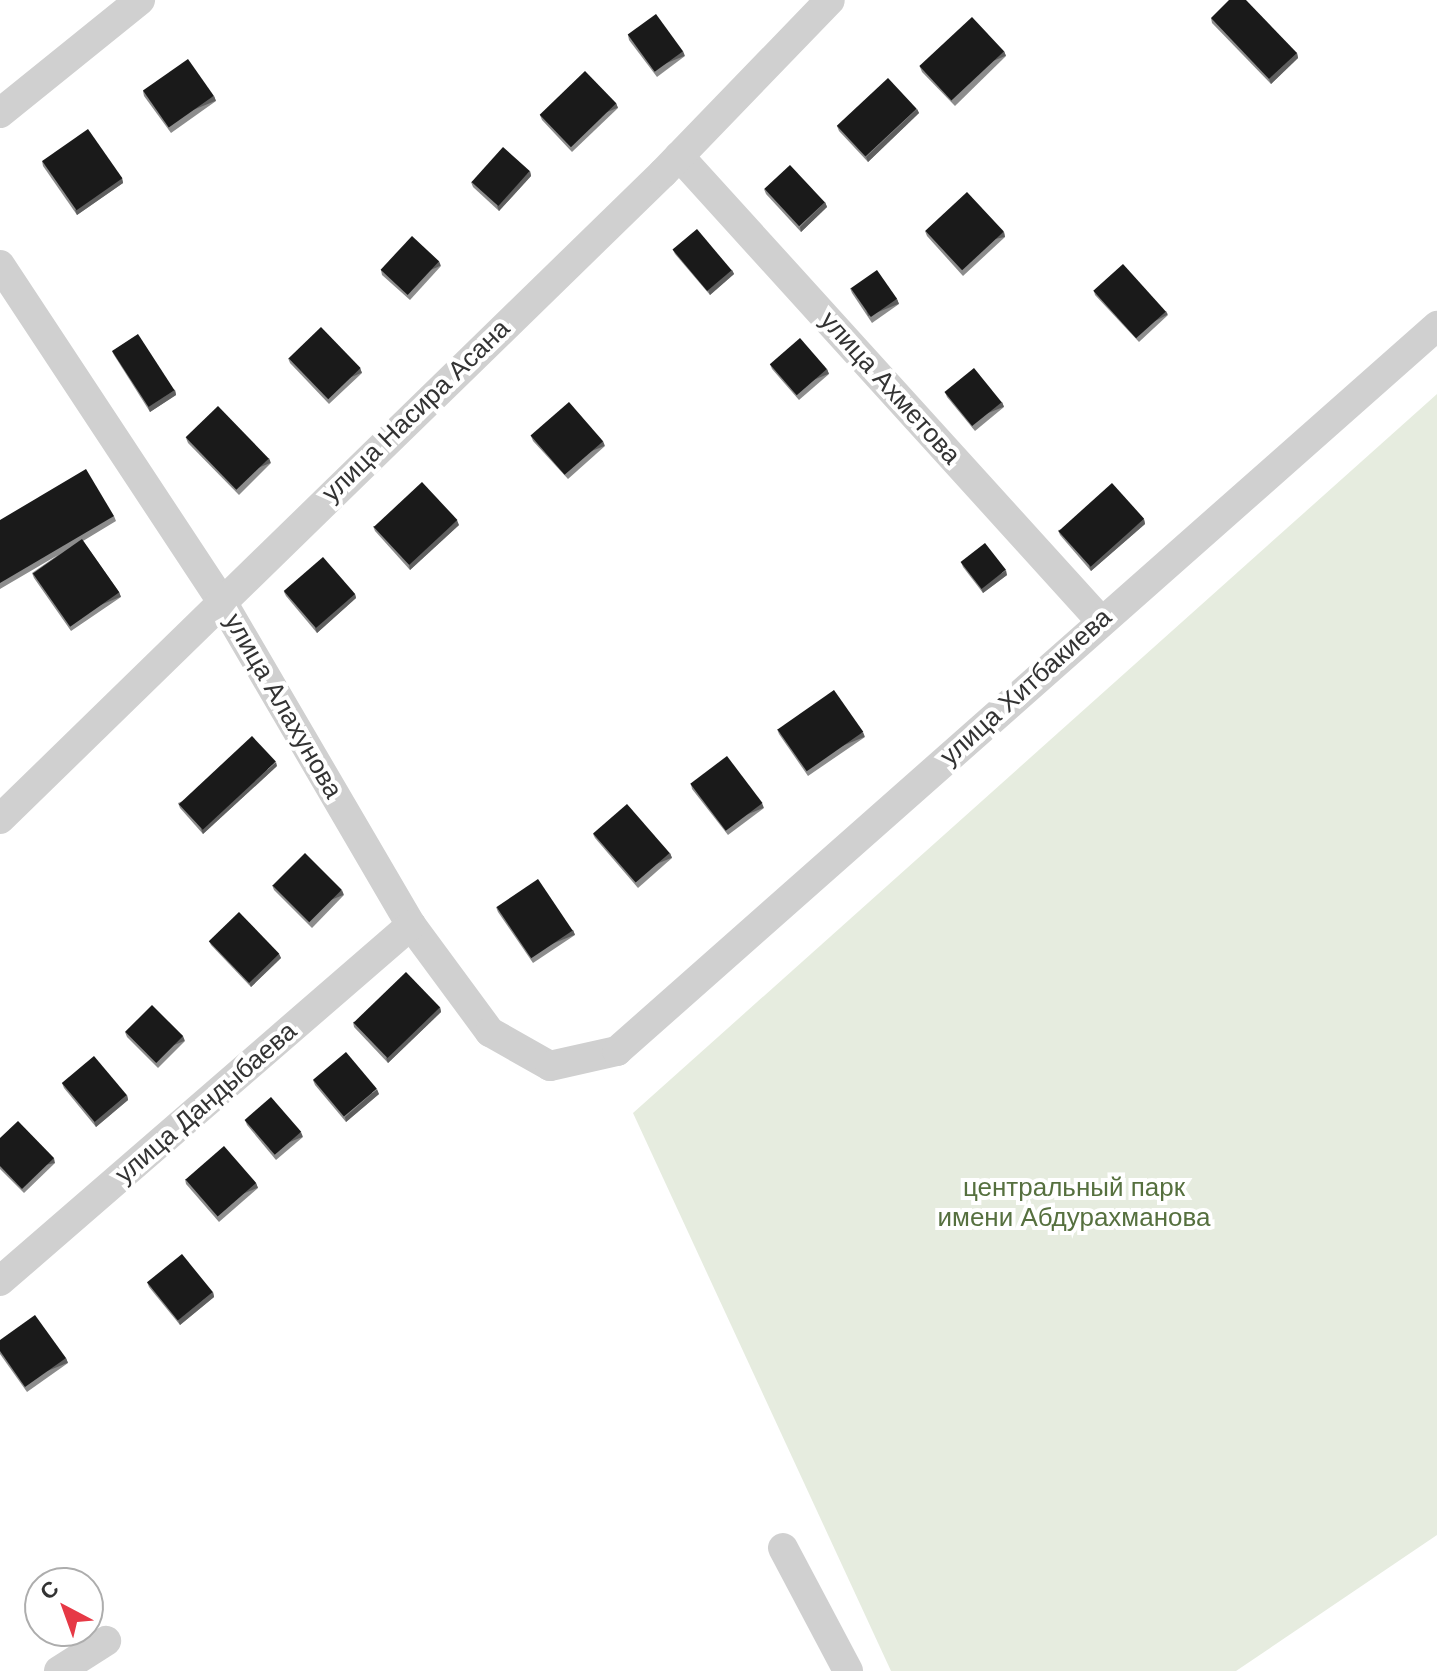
<!DOCTYPE html>
<html>
<head>
<meta charset="utf-8">
<style>
  body { margin:0 }
  #map { position:relative; width:1437px; height:1671px; overflow:hidden; background:#fff; font-family:Helvetica,sans-serif }
  div>[style] { position:absolute }
  .green>* { inset:0; background:#e6ecdf }
  .minor>* { height:30px; margin:-15px; padding:0 15px; transform-origin:15px; border-radius:15px; background:#d0d0d0 }
  .wall>* { inset:0; background:#8c8c8c }
  .shaded-wall>* { inset:0; background:#5f5f5f; transform-origin:0 0 }
  .building>* { inset:0; background:#1a1a1a; transform-origin:0 0 }
  span { translate:-50% -50%; white-space:nowrap; text-align:center; line-height:1.15; -webkit-text-stroke:8px #fff; paint-order:stroke }
  .street-label { font-size:26px; color:#333 }
  .park-label { font-size:26px; color:#56703f }
  .north { position:absolute; left:24px; top:1567px; width:80px; height:80px; box-sizing:border-box; background:#fff; border:2px solid #adadad; border-radius:50%; rotate:319deg; font-size:22px; font-weight:700; line-height:32px; text-align:center; color:#333 }
  .north::after { content:''; display:block; margin:auto; width:28px; height:36px; background:#e63946; clip-path:polygon(50% 0,100% 100%,50% 72%,0 100%) }
</style>
</head>
<body>
<div id="map">
  <div class="green">
    <i style="clip-path:polygon(1437px 394px,1437px 1535px,1236px 1671px,891px 1671px,633px 1113px)"></i>
  </div>
  <div class="minor">
    <i style="left:0;top:113px;width:180px;rotate:-38.9deg"></i>
    <i style="left:679px;top:156px;width:628px;rotate:47.78deg"></i>
    <i style="left:0;top:265px;width:401px;rotate:56.6deg"></i>
    <i style="left:221px;top:600px;width:376px;rotate:59.7deg"></i>
    <i style="left:411px;top:925px;width:133px;rotate:53.6deg"></i>
    <i style="left:490px;top:1032px;width:69px;rotate:29.5deg"></i>
    <i style="left:550px;top:1066px;width:69px;rotate:-12.6deg"></i>
    <i style="left:617px;top:1051px;width:1095px;rotate:-41.48deg"></i>
    <i style="left:0;top:819px;width:926px;rotate:-44.26deg"></i>
    <i style="left:663px;top:173px;width:240px;rotate:-46deg"></i>
    <i style="left:0;top:1281px;width:544px;rotate:-40.9deg"></i>
    <i style="left:783px;top:1548px;width:139px;rotate:62.1deg"></i>
    <i style="left:59px;top:1671px;width:56px;rotate:-32.6deg"></i>
  </div>
  <div class="wall">
    <i style="clip-path:polygon(1211px 18px,1297px 53px,1298px 58px,1271px 84px,1212px 23px)"></i>
    <i style="clip-path:polygon(628px 35px,685px 56px,657px 77px,629px 40px)"></i>
    <i style="clip-path:polygon(1004px 51px,1006px 56px,955px 106px,922px 72px,920px 67px)"></i>
    <i style="clip-path:polygon(143px 91px,214px 96px,216px 101px,171px 133px,144px 96px)"></i>
    <i style="clip-path:polygon(616px 103px,618px 108px,572px 152px,542px 120px,540px 115px)"></i>
    <i style="clip-path:polygon(917px 109px,919px 113px,868px 162px,839px 131px,837px 126px)"></i>
    <i style="clip-path:polygon(42px 161px,122px 178px,123px 183px,77px 215px,43px 166px)"></i>
    <i style="clip-path:polygon(530px 171px,531px 176px,499px 211px,473px 187px,471px 182px)"></i>
    <i style="clip-path:polygon(764px 189px,825px 202px,827px 207px,801px 232px,766px 194px)"></i>
    <i style="clip-path:polygon(925px 231px,1004px 232px,1005px 237px,963px 276px,927px 236px)"></i>
    <i style="clip-path:polygon(673px 250px,732px 270px,734px 274px,710px 295px,675px 254px)"></i>
    <i style="clip-path:polygon(441px 266px,410px 300px,382px 275px,381px 270px)"></i>
    <i style="clip-path:polygon(850px 288px,897px 299px,899px 304px,872px 323px,852px 293px)"></i>
    <i style="clip-path:polygon(1094px 291px,1168px 315px,1139px 342px,1095px 295px)"></i>
    <i style="clip-path:polygon(112px 351px,175px 390px,176px 395px,150px 412px,114px 355px)"></i>
    <i style="clip-path:polygon(288px 358px,360px 368px,362px 373px,329px 404px,290px 363px)"></i>
    <i style="clip-path:polygon(770px 364px,827px 369px,829px 374px,799px 400px,772px 369px)"></i>
    <i style="clip-path:polygon(945px 392px,1002px 402px,1004px 407px,975px 431px,947px 397px)"></i>
    <i style="clip-path:polygon(531px 436px,605px 446px,568px 479px,533px 441px)"></i>
    <i style="clip-path:polygon(186px 438px,271px 463px,239px 495px,188px 443px)"></i>
    <i style="clip-path:polygon(114px 516px,116px 521px,83px 541px,119px 592px,121px 597px,71px 631px,34px 578px,32px 573px,58px 555px,0 589px,0 520px)"></i>
    <i style="clip-path:polygon(1144px 519px,1145px 524px,1091px 571px,1060px 535px,1058px 530px)"></i>
    <i style="clip-path:polygon(459px 525px,410px 570px,375px 531px,373px 526px)"></i>
    <i style="clip-path:polygon(961px 562px,1007px 575px,983px 593px,963px 567px)"></i>
    <i style="clip-path:polygon(284px 592px,355px 594px,356px 598px,317px 633px,286px 596px)"></i>
    <i style="clip-path:polygon(777px 729px,865px 737px,808px 776px,779px 734px)"></i>
    <i style="clip-path:polygon(277px 766px,203px 834px,180px 808px,178px 803px)"></i>
    <i style="clip-path:polygon(691px 784px,764px 808px,728px 835px,692px 789px)"></i>
    <i style="clip-path:polygon(593px 834px,670px 853px,672px 858px,638px 888px,595px 838px)"></i>
    <i style="clip-path:polygon(272px 885px,344px 895px,312px 928px,274px 890px)"></i>
    <i style="clip-path:polygon(496px 907px,573px 930px,575px 935px,533px 963px,498px 912px)"></i>
    <i style="clip-path:polygon(209px 941px,279px 954px,281px 958px,251px 987px,211px 945px)"></i>
    <i style="clip-path:polygon(440px 1007px,441px 1012px,388px 1063px,354px 1027px,353px 1022px)"></i>
    <i style="clip-path:polygon(125px 1032px,185px 1041px,158px 1068px,127px 1037px)"></i>
    <i style="clip-path:polygon(313px 1080px,379px 1094px,346px 1122px,315px 1085px)"></i>
    <i style="clip-path:polygon(62px 1083px,127px 1095px,128px 1100px,96px 1127px,64px 1088px)"></i>
    <i style="clip-path:polygon(245px 1120px,303px 1137px,276px 1160px,247px 1125px)"></i>
    <i style="clip-path:polygon(0 1138px,55px 1163px,24px 1193px,0 1169px)"></i>
    <i style="clip-path:polygon(185px 1179px,256px 1183px,258px 1188px,219px 1222px,186px 1184px)"></i>
    <i style="clip-path:polygon(147px 1282px,213px 1292px,214px 1297px,180px 1325px,149px 1287px)"></i>
    <i style="clip-path:polygon(0 1340px,66px 1358px,68px 1363px,27px 1392px,0 1354px)"></i>
  </div>
  <div class="shaded-wall">
    <i style="left:683px;top:51px;width:5px;height:35px;rotate:68deg"></i>
    <i style="left:1004px;top:51px;width:5px;height:71px;rotate:68deg"></i>
    <i style="clip-path:polygon(1297px 53px,1298px 58px,1271px 84px,1269px 79px)"></i>
    <i style="left:214px;top:96px;width:5px;height:55px;rotate:68deg"></i>
    <i style="left:616px;top:103px;width:5px;height:64px;rotate:68deg"></i>
    <i style="clip-path:polygon(917px 109px,919px 113px,868px 162px,866px 157px)"></i>
    <i style="clip-path:polygon(530px 171px,531px 176px,499px 211px,497px 206px)"></i>
    <i style="clip-path:polygon(122px 178px,123px 183px,77px 215px,75px 210px)"></i>
    <i style="clip-path:polygon(825px 202px,827px 207px,801px 232px,800px 227px)"></i>
    <i style="left:1004px;top:232px;width:5px;height:57px;rotate:79deg"></i>
    <i style="left:439px;top:261px;width:5px;height:46px;rotate:68deg"></i>
    <i style="clip-path:polygon(732px 270px,734px 274px,710px 295px,708px 290px)"></i>
    <i style="left:897px;top:299px;width:5px;height:33px;rotate:68deg"></i>
    <i style="left:1166px;top:311px;width:4px;height:40px;rotate:63deg"></i>
    <i style="left:360px;top:368px;width:5px;height:45px;rotate:68deg"></i>
    <i style="left:827px;top:369px;width:5px;height:40px;rotate:68deg"></i>
    <i style="clip-path:polygon(175px 390px,176px 395px,150px 412px,148px 407px)"></i>
    <i style="left:1002px;top:402px;width:5px;height:38px;rotate:68deg"></i>
    <i style="left:603px;top:441px;width:5px;height:50px;rotate:68deg"></i>
    <i style="left:269px;top:458px;width:5px;height:45px;rotate:68deg"></i>
    <i style="clip-path:polygon(1144px 519px,1145px 524px,1091px 571px,1089px 566px)"></i>
    <i style="clip-path:polygon(457px 520px,459px 525px,410px 570px,409px 565px)"></i>
    <i style="clip-path:polygon(1006px 570px,1007px 575px,983px 593px,981px 588px)"></i>
    <i style="left:119px;top:592px;width:5px;height:60px;rotate:68deg"></i>
    <i style="clip-path:polygon(355px 594px,356px 598px,317px 633px,315px 628px)"></i>
    <i style="left:863px;top:732px;width:5px;height:69px;rotate:68deg"></i>
    <i style="clip-path:polygon(276px 762px,277px 766px,203px 834px,201px 829px)"></i>
    <i style="left:762px;top:803px;width:5px;height:45px;rotate:68deg"></i>
    <i style="left:670px;top:853px;width:5px;height:45px;rotate:68deg"></i>
    <i style="left:342px;top:890px;width:5px;height:46px;rotate:68deg"></i>
    <i style="left:573px;top:930px;width:5px;height:50px;rotate:68deg"></i>
    <i style="clip-path:polygon(279px 954px,281px 958px,251px 987px,249px 982px)"></i>
    <i style="clip-path:polygon(440px 1007px,441px 1012px,388px 1063px,386px 1058px)"></i>
    <i style="left:183px;top:1036px;width:5px;height:38px;rotate:68deg"></i>
    <i style="clip-path:polygon(377px 1089px,379px 1094px,346px 1122px,345px 1117px)"></i>
    <i style="clip-path:polygon(127px 1095px,128px 1100px,96px 1127px,94px 1122px)"></i>
    <i style="left:301px;top:1132px;width:5px;height:35px;rotate:68deg"></i>
    <i style="left:54px;top:1158px;width:5px;height:45px;rotate:79deg"></i>
    <i style="left:256px;top:1183px;width:5px;height:52px;rotate:68deg"></i>
    <i style="clip-path:polygon(213px 1292px,214px 1297px,180px 1325px,178px 1320px)"></i>
    <i style="left:66px;top:1358px;width:5px;height:50px;rotate:68deg"></i>
  </div>
  <div class="building">
    <i style="clip-path:polygon(1229px 0,1246px 0,1297px 53px,1269px 79px,1211px 18px)"></i>
    <i style="left:656px;top:14px;width:46px;height:35px;rotate:54deg"></i>
    <i style="left:972px;top:17px;width:47px;height:72px;rotate:47deg"></i>
    <i style="left:188px;top:59px;width:45px;height:55px;rotate:55deg"></i>
    <i style="left:585px;top:71px;width:45px;height:63px;rotate:46deg"></i>
    <i style="left:888px;top:78px;width:42px;height:70px;rotate:47deg"></i>
    <i style="left:88px;top:129px;width:60px;height:56px;rotate:55deg"></i>
    <i style="left:503px;top:147px;width:36px;height:47px;rotate:42deg"></i>
    <i style="left:790px;top:165px;width:51px;height:35px;rotate:47deg"></i>
    <i style="left:967px;top:192px;width:54px;height:57px;rotate:47deg"></i>
    <i style="left:697px;top:229px;width:54px;height:32px;rotate:50deg"></i>
    <i style="left:412px;top:236px;width:37px;height:46px;rotate:43deg"></i>
    <i style="left:1123px;top:264px;width:64px;height:40px;rotate:48deg"></i>
    <i style="left:877px;top:270px;width:35px;height:32px;rotate:55deg"></i>
    <i style="left:321px;top:327px;width:57px;height:45px;rotate:46deg"></i>
    <i style="left:138px;top:334px;width:67px;height:31px;rotate:57deg"></i>
    <i style="left:800px;top:338px;width:41px;height:40px;rotate:49deg"></i>
    <i style="left:974px;top:368px;width:44px;height:38px;rotate:51deg"></i>
    <i style="left:569px;top:402px;width:52px;height:51px;rotate:49deg"></i>
    <i style="left:218px;top:406px;width:73px;height:45px;rotate:46deg"></i>
    <i style="clip-path:polygon(86px 469px,114px 516px,0 583px,0 520px)"></i>
    <i style="left:422px;top:482px;width:52px;height:66px;rotate:47deg"></i>
    <i style="left:1112px;top:483px;width:48px;height:72px;rotate:48deg"></i>
    <i style="left:82px;top:539px;width:65px;height:60px;rotate:55deg"></i>
    <i style="left:985px;top:543px;width:34px;height:31px;rotate:52deg"></i>
    <i style="left:323px;top:557px;width:49px;height:52px;rotate:49deg"></i>
    <i style="left:834px;top:690px;width:51px;height:69px;rotate:55deg"></i>
    <i style="left:252px;top:736px;width:35px;height:100px;rotate:47deg"></i>
    <i style="left:727px;top:756px;width:59px;height:46px;rotate:53deg"></i>
    <i style="left:627px;top:804px;width:65px;height:45px;rotate:49deg"></i>
    <i style="left:305px;top:853px;width:52px;height:46px;rotate:45deg"></i>
    <i style="left:538px;top:879px;width:62px;height:50px;rotate:56deg"></i>
    <i style="left:239px;top:912px;width:58px;height:42px;rotate:46deg"></i>
    <i style="left:406px;top:972px;width:49px;height:73px;rotate:46deg"></i>
    <i style="left:152px;top:1005px;width:44px;height:38px;rotate:45deg"></i>
    <i style="left:346px;top:1052px;width:48px;height:43px;rotate:50deg"></i>
    <i style="left:94px;top:1056px;width:51px;height:42px;rotate:50deg"></i>
    <i style="left:271px;top:1097px;width:46px;height:35px;rotate:49deg"></i>
    <i style="clip-path:polygon(18px 1121px,54px 1158px,22px 1189px,0 1166px,0 1138px)"></i>
    <i style="left:224px;top:1146px;width:49px;height:51px;rotate:49deg"></i>
    <i style="left:182px;top:1254px;width:49px;height:45px;rotate:51deg"></i>
    <i style="clip-path:polygon(35px 1315px,66px 1358px,25px 1387px,0 1351px,0 1340px)"></i>
  </div>
  <div class="street-label">
    <span style="left:890px;top:388px;rotate:48deg">улица Ахметова</span>
    <span style="left:416px;top:411px;rotate:-44deg">улица Насира Асана</span>
    <span style="left:1026px;top:687px;rotate:-42deg">улица Хитбакиева</span>
    <span style="left:283px;top:706px;rotate:60deg">улица Алахунова</span>
    <span style="left:206px;top:1103px;rotate:-41deg">улица Дандыбаева</span>
  </div>
  <div class="park-label">
    <span style="left:1074px;top:1203px">центральный парк<br>имени Абдурахманова</span>
  </div>
  <div class="north">С</div>
</div>
</body>
</html>
